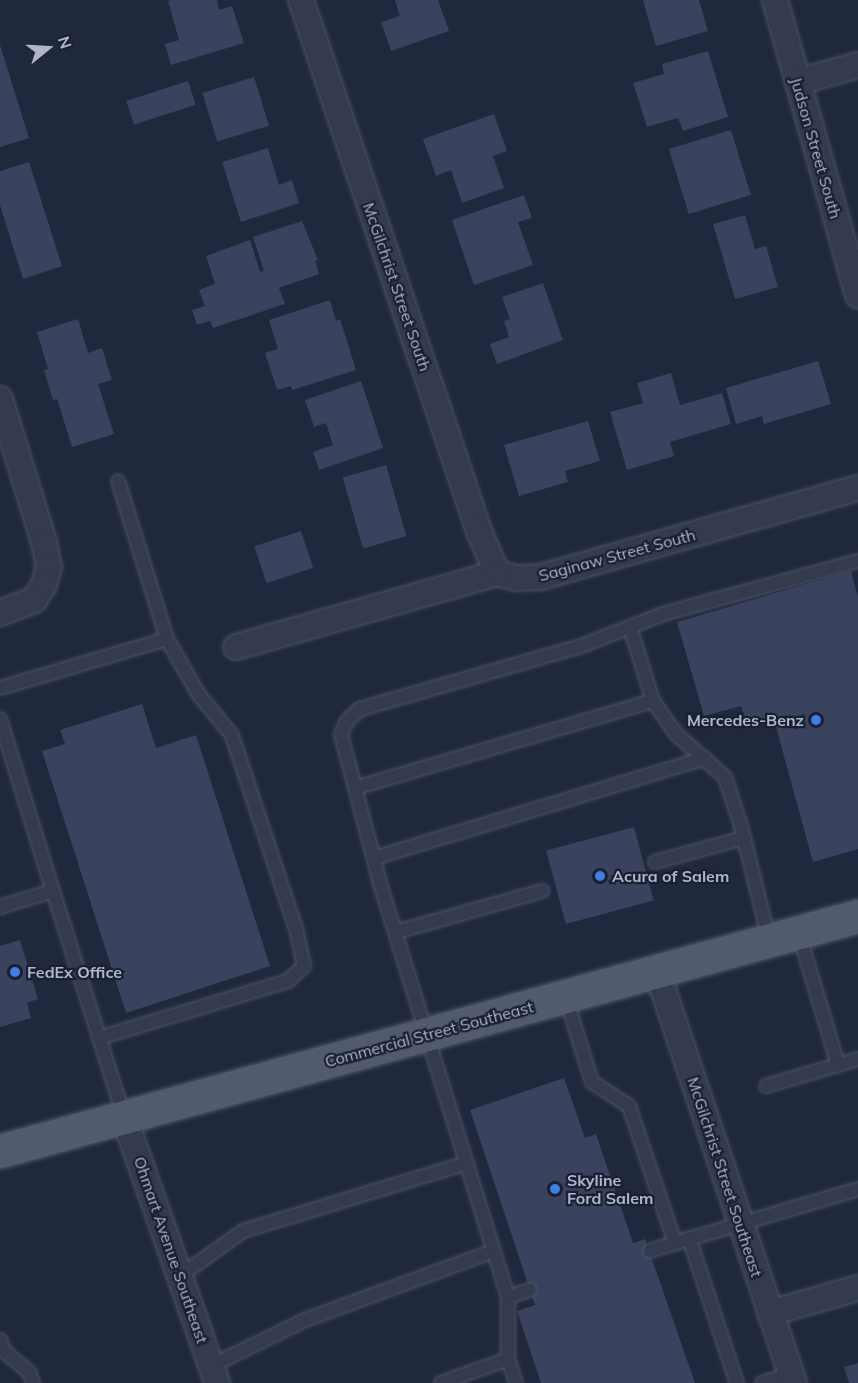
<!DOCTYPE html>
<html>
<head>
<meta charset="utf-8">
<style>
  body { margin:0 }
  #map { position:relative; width:858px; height:1383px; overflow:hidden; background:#20283e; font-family:Mulish,sans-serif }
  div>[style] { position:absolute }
  .building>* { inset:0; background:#3a425d; transform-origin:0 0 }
  .roads { filter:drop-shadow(0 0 2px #4c5366) drop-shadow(0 0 2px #4c5366) }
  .service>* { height:12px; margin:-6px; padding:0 6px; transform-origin:6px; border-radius:6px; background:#343b4e }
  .minor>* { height:24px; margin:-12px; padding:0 12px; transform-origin:12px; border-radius:12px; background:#343b4e }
  .primary>* { height:33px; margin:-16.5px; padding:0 16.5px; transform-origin:16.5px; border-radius:16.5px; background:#525a6e }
  .dots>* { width:16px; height:16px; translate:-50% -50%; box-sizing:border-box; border:3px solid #1a2033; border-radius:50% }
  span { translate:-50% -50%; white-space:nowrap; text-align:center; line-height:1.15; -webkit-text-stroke:4.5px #1a2033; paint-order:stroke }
  .street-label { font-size:16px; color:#b0b6ca }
  .poi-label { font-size:16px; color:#b0b6ca; font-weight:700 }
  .right { translate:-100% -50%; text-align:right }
  .left { translate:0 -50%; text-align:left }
  .north { position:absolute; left:18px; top:18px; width:60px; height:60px; -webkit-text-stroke:4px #1a2033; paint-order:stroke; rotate:72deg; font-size:16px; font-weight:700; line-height:24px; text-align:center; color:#b0b6ca }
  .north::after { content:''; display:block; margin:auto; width:21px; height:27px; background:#b0b6ca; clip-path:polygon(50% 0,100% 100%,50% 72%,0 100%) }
</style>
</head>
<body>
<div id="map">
  <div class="building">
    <i style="clip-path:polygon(172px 0,217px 0,219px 10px,232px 6px,244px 43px,171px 65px,165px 44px,179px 40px,168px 1px)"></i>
    <i style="clip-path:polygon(395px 0,438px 0,449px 31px,391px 51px,381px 22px,400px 16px)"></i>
    <i style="clip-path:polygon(643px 0,699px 0,708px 31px,656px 46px)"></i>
    <i style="clip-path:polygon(0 45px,29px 138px,0 147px)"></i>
    <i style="clip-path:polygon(708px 51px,728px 117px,683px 131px,678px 118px,647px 127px,633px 83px,664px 74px,662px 64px)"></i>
    <i style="left:254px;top:77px;width:51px;height:54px;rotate:73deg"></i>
    <i style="left:188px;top:81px;width:25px;height:65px;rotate:72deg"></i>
    <i style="clip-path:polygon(494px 114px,507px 151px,493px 156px,504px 188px,462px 203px,451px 170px,436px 176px,423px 139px)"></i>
    <i style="left:731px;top:130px;width:68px;height:65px;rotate:73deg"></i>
    <i style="clip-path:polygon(268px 148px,279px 185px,292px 180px,299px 203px,241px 222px,222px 162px)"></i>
    <i style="clip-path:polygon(29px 162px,62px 266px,23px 279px,0 205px,0 171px)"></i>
    <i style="clip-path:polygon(524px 195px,532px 218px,518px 222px,533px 265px,474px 285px,452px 220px)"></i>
    <i style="clip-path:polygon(745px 215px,755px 249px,766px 246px,778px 287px,735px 299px,713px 224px)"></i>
    <i style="clip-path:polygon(302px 221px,318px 260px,315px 261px,319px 274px,279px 288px,285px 304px,213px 328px,210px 321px,197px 325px,192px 310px,205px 306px,199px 290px,215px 284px,206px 256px,250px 240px,260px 272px,264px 271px,253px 237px)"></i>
    <i style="clip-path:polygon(543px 283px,563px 340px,497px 364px,490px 344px,509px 337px,504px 321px,510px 319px,502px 297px)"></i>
    <i style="clip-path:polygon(330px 300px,336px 321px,340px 319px,356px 370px,292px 390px,291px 386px,277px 390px,265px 353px,278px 349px,269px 320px)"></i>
    <i style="clip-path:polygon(78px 319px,88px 353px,102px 348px,112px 380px,98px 384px,114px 434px,72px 447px,57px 399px,53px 400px,44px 370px,48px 369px,37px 332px)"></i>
    <i style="clip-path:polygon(818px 361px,831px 404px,764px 424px,762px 416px,736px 424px,726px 388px)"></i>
    <i style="clip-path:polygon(671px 373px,680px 405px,722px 393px,731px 424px,670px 442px,674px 456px,627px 470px,610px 412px,643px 403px,637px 383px)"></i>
    <i style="clip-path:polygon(361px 381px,383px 448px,319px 470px,313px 452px,333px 445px,326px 423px,314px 427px,305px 400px)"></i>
    <i style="clip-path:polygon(588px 421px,600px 461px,565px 471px,568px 482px,519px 496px,504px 445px)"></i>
    <i style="left:386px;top:465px;width:74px;height:45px;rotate:74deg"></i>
    <i style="left:301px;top:531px;width:39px;height:49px;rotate:72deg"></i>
    <i style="clip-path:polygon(851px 571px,858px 597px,858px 849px,813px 862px,773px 716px,747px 723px,741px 706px,704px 716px,677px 622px)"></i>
    <i style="clip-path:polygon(142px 704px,156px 748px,196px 735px,270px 966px,126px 1013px,42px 751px,65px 744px,60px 730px)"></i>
    <i style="left:634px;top:827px;width:76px;height:91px;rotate:75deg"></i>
    <i style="clip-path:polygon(20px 940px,38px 999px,27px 1003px,31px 1018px,0 1027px,0 946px)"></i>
    <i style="clip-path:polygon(564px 1078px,585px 1138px,596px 1134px,633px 1243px,645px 1239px,695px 1383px,541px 1383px,517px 1311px,535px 1305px,470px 1110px)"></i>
    <i style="clip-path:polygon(858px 1363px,858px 1383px,849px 1383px,844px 1367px)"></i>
  </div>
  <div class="roads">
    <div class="service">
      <i style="left:630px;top:627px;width:77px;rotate:72.7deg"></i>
      <i style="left:653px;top:701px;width:40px;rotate:55.1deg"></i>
      <i style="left:676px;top:734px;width:65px;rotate:41.3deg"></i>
      <i style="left:725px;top:777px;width:52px;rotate:71.9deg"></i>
      <i style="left:741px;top:826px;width:116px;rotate:76.1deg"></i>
      <i style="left:0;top:688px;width:174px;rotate:-16.4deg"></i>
      <i style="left:0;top:719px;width:180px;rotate:72.9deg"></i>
      <i style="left:355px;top:788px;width:310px;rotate:-16.3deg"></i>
      <i style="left:374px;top:858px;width:346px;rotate:-16.8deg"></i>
      <i style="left:655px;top:862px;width:92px;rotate:-15.1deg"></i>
      <i style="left:0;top:907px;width:55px;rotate:-16.8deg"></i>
      <i style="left:53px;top:891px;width:236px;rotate:72.5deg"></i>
      <i style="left:396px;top:932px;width:152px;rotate:-15.7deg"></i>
      <i style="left:799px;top:934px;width:137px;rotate:73.4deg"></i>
      <i style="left:566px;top:998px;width:88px;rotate:72.8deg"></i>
      <i style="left:592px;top:1082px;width:44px;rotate:33deg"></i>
      <i style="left:629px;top:1106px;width:145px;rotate:71.4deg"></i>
      <i style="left:675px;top:1243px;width:191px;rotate:-16.4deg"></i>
      <i style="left:99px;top:1038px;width:197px;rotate:-16.8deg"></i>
      <i style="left:288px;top:981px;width:22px;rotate:-43deg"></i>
      <i style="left:304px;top:966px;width:38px;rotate:-102deg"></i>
      <i style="left:296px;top:929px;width:204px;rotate:-108.3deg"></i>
      <i style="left:232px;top:735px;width:52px;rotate:-129.5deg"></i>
      <i style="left:199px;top:695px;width:64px;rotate:-119.7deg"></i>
      <i style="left:167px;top:639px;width:165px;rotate:-107.2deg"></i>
      <i style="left:766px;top:1086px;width:96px;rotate:-16.4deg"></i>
      <i style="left:689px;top:1238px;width:153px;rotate:71.7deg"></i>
      <i style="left:650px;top:1251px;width:26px;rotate:-18deg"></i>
      <i style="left:180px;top:1276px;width:77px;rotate:-35.5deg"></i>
      <i style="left:243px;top:1231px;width:234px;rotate:-16.9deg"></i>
      <i style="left:508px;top:1297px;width:23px;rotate:-18deg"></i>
      <i style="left:0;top:1340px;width:12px;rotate:70deg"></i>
      <i style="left:4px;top:1351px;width:33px;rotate:40deg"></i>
      <i style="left:29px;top:1372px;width:12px;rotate:70deg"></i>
      <i style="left:211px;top:1366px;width:105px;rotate:-26.1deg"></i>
      <i style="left:305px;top:1320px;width:201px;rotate:-20.1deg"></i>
      <i style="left:441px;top:1383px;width:71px;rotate:-19.7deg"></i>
      <i style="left:516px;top:1383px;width:25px;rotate:-108deg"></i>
      <i style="left:508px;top:1359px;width:62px;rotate:-90deg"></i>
      <i style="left:508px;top:1297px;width:437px;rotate:-107.2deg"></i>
      <i style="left:379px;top:879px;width:150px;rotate:-104.7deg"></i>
      <i style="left:341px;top:734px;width:14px;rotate:-65deg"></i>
      <i style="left:347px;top:721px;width:18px;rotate:-43deg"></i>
      <i style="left:360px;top:709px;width:233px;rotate:-15.9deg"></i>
      <i style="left:584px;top:645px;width:85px;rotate:-21.4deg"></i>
      <i style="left:663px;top:614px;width:202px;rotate:-15.2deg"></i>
      <i style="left:762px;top:1383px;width:30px;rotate:-17deg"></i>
    </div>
    <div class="minor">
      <i style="left:301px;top:0;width:560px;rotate:71.47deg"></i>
      <i style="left:479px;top:531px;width:46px;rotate:66.8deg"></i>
      <i style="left:775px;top:0;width:307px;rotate:74.3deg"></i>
      <i style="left:798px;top:82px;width:62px;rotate:-15.8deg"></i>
      <i style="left:0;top:399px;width:150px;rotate:72.9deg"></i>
      <i style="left:44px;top:542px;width:25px;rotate:79deg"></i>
      <i style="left:49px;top:567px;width:19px;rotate:106deg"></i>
      <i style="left:44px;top:585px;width:18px;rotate:124deg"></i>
      <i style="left:34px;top:600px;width:36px;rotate:159deg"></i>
      <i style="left:236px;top:647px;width:271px;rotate:-15.8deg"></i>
      <i style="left:497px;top:573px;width:20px;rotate:15deg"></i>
      <i style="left:516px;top:578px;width:25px;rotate:-2deg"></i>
      <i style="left:541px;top:577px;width:329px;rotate:-15.7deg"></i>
      <i style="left:657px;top:971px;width:434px;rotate:71.6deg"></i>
      <i style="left:124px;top:1117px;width:282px;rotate:70.7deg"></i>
      <i style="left:770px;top:1313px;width:91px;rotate:-15.9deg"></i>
    </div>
    <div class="primary">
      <i style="left:0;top:1151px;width:890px;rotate:-15.32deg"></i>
    </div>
  </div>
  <div class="dots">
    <i style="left:816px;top:720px;background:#3f7fe0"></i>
    <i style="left:600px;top:876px;background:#3f7fe0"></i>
    <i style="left:15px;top:972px;background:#3f7fe0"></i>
    <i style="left:555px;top:1189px;background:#3f7fe0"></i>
  </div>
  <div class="street-label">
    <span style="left:816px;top:148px;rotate:74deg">Judson Street South</span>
    <span style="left:397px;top:287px;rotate:71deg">McGilchrist Street South</span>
    <span style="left:617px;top:555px;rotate:-15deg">Saginaw Street South</span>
    <span style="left:429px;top:1034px;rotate:-15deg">Commercial Street Southeast</span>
    <span style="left:725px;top:1177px;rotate:72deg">McGilchrist Street Southeast</span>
    <span style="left:171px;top:1250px;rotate:71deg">Ohmart Avenue Southeast</span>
  </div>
  <div class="poi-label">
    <span class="right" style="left:804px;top:720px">Mercedes-Benz</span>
    <span class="left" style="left:612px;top:876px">Acura of Salem</span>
    <span class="left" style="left:27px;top:972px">FedEx Office</span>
    <span class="left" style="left:567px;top:1189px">Skyline<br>Ford Salem</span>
  </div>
  <div class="north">N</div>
</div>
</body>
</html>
